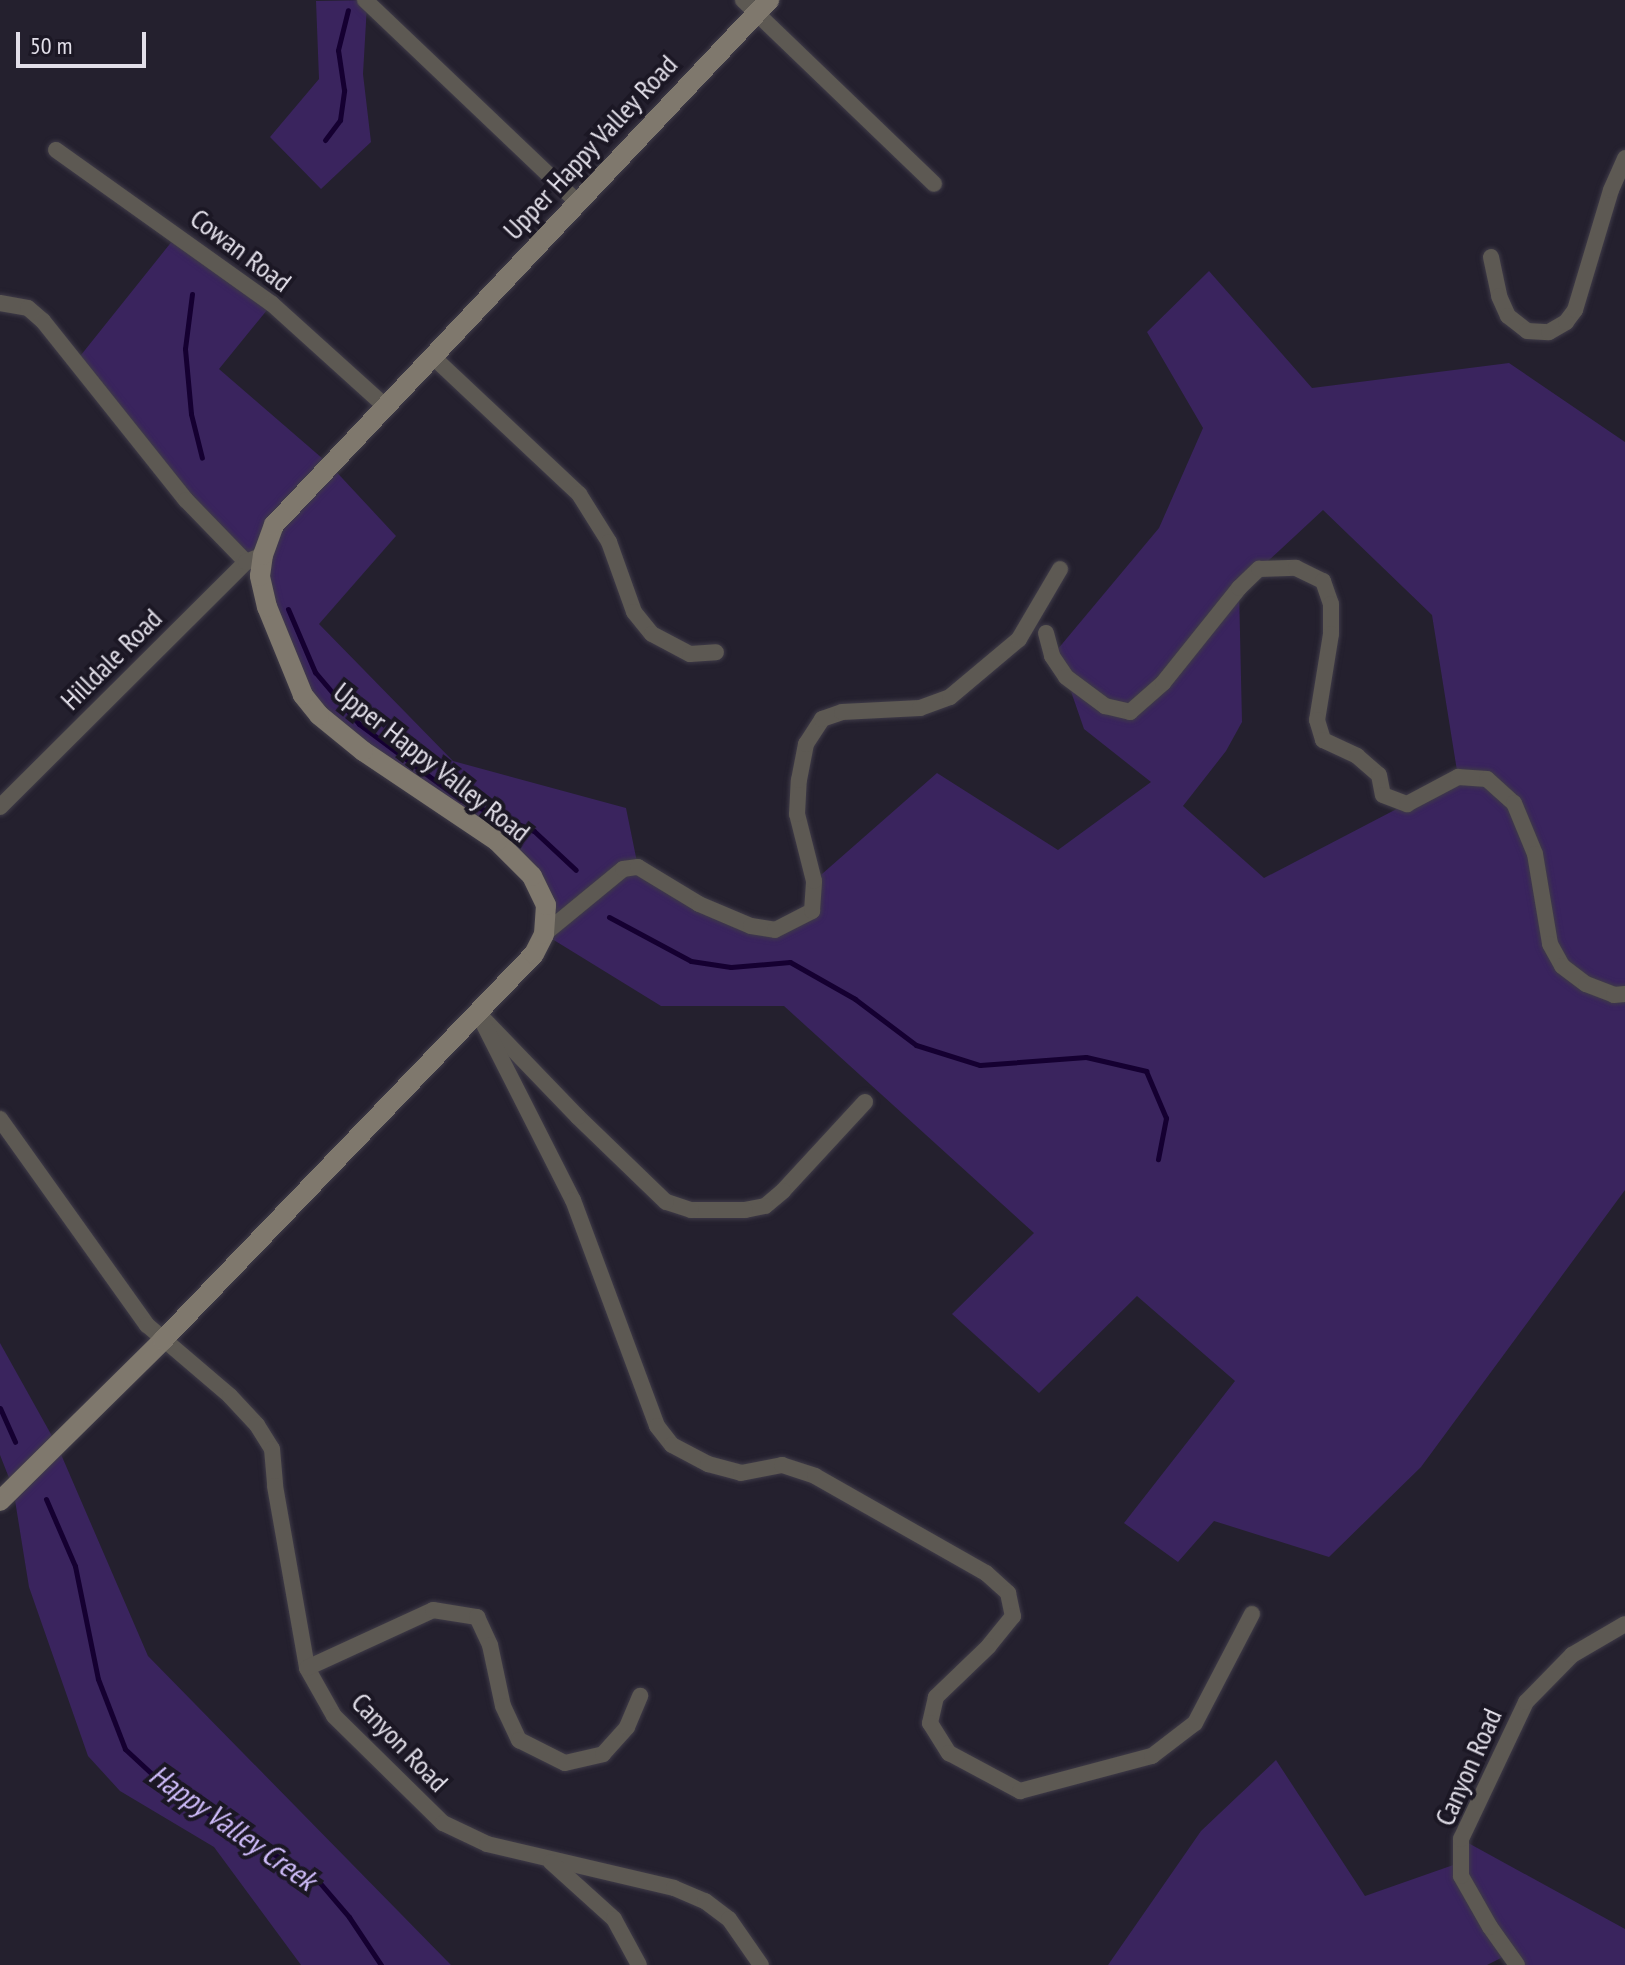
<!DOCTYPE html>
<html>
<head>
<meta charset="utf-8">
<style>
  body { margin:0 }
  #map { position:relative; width:1625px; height:1965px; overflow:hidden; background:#24202e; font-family:"PT Sans Narrow",sans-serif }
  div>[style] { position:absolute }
  .green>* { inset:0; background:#3a245e }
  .stream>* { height:5px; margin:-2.5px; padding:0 2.5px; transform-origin:2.5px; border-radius:2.5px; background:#150031 }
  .roads { filter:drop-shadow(0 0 2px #3f3b48) drop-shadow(0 0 2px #3f3b48) }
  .street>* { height:16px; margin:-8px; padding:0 8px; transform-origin:8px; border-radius:8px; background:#5d5953 }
  .secondary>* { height:20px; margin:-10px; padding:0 10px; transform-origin:10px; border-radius:10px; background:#7f786d }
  span { translate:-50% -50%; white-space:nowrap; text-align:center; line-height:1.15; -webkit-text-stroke:8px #1b1724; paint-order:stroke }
  .street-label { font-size:28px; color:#e2dfe9 }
  .water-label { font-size:30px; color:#cfbcfb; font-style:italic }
  .scale { position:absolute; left:16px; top:32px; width:130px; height:36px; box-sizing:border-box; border:4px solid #e2dfe9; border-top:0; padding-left:10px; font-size:24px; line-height:28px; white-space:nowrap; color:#e2dfe9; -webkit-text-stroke:6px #1b1724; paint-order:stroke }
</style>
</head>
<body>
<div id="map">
  <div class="green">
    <i style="clip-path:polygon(374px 0,367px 5px,363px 74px,371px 142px,321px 189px,270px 137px,319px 79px,316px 1px)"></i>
    <i style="clip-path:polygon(evenodd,177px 235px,272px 304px,219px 369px,330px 465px,396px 536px,319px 624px,453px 761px,626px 808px,638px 867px,751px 926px,800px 918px,814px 881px,937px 773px,1058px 850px,1151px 782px,1084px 729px,1066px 677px,1052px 656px,1159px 528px,1203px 428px,1147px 332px,1209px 271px,1312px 388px,1509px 363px,1625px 442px,1625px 1190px,1421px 1467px,1329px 1557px,1214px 1521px,1178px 1562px,1124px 1523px,1235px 1381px,1137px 1296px,1039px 1393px,952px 1314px,1034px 1233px,784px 1006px,661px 1006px,544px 934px,532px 876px,319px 715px,246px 562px,77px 360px,177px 235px,1323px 510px,1432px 615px,1458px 777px,1264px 878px,1183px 806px,1226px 751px,1242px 722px,1239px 588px,1323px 510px)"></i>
    <i style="clip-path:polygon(0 1343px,57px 1445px,148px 1656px,451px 1965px,301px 1965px,214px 1847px,120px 1791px,88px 1756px,29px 1587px,13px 1488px,0 1455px)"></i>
    <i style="clip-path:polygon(1276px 1760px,1365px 1896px,1459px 1863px,1461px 1839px,1625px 1929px,1625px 1965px,1517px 1965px,1509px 1954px,1487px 1965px,1108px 1965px,1201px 1831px)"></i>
  </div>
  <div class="stream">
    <i style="left:325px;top:140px;width:25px;rotate:-53deg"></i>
    <i style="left:340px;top:120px;width:30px;rotate:-82deg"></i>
    <i style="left:344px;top:90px;width:40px;rotate:-98.5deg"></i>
    <i style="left:338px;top:50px;width:41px;rotate:-76deg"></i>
    <i style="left:192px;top:294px;width:55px;rotate:97.3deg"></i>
    <i style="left:185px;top:349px;width:65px;rotate:84.7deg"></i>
    <i style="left:191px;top:414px;width:45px;rotate:76deg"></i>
    <i style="left:288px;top:609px;width:69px;rotate:66.8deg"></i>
    <i style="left:315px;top:672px;width:68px;rotate:49.8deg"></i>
    <i style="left:359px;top:724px;width:127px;rotate:36.7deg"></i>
    <i style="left:461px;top:800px;width:79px;rotate:23deg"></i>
    <i style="left:534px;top:831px;width:57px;rotate:42.9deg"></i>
    <i style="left:609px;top:917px;width:93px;rotate:28.2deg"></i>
    <i style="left:691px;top:961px;width:40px;rotate:8.5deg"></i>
    <i style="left:731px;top:967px;width:59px;rotate:-4.8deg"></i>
    <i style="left:790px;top:962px;width:75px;rotate:29.6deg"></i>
    <i style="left:855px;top:999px;width:76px;rotate:37deg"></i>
    <i style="left:916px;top:1045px;width:67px;rotate:17.4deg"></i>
    <i style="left:980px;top:1065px;width:106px;rotate:-4.3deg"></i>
    <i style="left:1086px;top:1057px;width:62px;rotate:13.1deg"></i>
    <i style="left:1146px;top:1071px;width:51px;rotate:66.9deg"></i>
    <i style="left:1166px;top:1118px;width:42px;rotate:101deg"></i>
    <i style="left:0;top:1408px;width:37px;rotate:66deg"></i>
    <i style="left:46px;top:1499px;width:73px;rotate:66.6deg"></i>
    <i style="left:75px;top:1566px;width:115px;rotate:78.5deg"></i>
    <i style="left:98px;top:1679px;width:75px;rotate:68.9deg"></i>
    <i style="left:125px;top:1749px;width:56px;rotate:42.8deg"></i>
    <i style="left:166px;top:1787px;width:181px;rotate:31.9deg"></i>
    <i style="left:320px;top:1883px;width:45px;rotate:49.5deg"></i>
    <i style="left:349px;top:1917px;width:58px;rotate:56.3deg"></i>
  </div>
  <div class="roads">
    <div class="street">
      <i style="left:365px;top:0;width:293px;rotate:43.6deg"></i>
      <i style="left:743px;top:0;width:265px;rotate:43.9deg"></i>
      <i style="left:56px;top:150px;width:265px;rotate:35.5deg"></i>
      <i style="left:272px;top:304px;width:152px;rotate:42.1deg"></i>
      <i style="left:1491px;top:257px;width:40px;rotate:78deg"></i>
      <i style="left:1499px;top:296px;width:22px;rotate:66deg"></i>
      <i style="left:1508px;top:316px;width:24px;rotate:38deg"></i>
      <i style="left:1527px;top:331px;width:22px;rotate:3deg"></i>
      <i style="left:1549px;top:332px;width:20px;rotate:-30deg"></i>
      <i style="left:1566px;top:322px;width:15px;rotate:-53deg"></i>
      <i style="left:1575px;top:310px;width:125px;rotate:-73.3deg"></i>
      <i style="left:1611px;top:190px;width:35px;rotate:-66deg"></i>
      <i style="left:0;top:303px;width:28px;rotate:10deg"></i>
      <i style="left:28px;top:308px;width:20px;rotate:41deg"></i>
      <i style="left:43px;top:321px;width:229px;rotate:51.4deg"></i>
      <i style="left:186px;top:500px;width:86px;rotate:45.9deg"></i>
      <i style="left:432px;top:356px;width:202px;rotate:43.2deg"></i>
      <i style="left:579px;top:494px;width:57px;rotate:58deg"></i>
      <i style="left:609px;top:542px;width:74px;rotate:70.3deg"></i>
      <i style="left:634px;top:612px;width:28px;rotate:51deg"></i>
      <i style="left:652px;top:634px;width:43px;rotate:27.8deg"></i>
      <i style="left:690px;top:654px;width:26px;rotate:-4deg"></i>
      <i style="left:1046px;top:633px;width:24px;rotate:75deg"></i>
      <i style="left:1052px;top:656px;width:25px;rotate:56deg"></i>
      <i style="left:1066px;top:677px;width:49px;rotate:36.6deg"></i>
      <i style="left:1105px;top:706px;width:26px;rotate:13deg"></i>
      <i style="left:1130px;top:712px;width:44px;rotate:-41.3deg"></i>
      <i style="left:1163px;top:683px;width:122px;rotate:-51.3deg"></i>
      <i style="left:1239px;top:588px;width:28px;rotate:-44deg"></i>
      <i style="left:1259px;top:569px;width:37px;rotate:-2deg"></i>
      <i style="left:1296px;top:568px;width:30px;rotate:26deg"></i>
      <i style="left:1323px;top:581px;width:24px;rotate:71deg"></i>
      <i style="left:1331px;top:604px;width:30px;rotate:90deg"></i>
      <i style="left:1331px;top:634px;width:87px;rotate:99.2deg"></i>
      <i style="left:1317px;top:720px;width:21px;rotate:73deg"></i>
      <i style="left:1323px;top:740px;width:38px;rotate:25deg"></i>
      <i style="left:1357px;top:756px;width:29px;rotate:41deg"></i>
      <i style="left:1379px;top:775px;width:20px;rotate:79deg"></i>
      <i style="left:1383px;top:795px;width:26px;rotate:21deg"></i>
      <i style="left:1407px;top:804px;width:58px;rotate:-27.9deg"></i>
      <i style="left:1458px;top:777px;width:29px;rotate:4deg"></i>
      <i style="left:1487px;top:779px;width:36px;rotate:42deg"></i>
      <i style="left:1514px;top:803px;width:55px;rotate:67.6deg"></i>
      <i style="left:1535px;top:854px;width:91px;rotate:80.5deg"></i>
      <i style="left:1550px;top:944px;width:25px;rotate:61deg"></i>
      <i style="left:1562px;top:966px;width:30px;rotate:37deg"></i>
      <i style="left:1586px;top:984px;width:30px;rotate:21deg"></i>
      <i style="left:1614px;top:995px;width:11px;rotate:-5deg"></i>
      <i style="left:0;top:807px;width:347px;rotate:-44.9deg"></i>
      <i style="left:246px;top:562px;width:18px;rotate:-22deg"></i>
      <i style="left:544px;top:934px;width:102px;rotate:-39.4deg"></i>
      <i style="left:623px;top:869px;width:15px;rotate:-8deg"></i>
      <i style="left:638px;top:867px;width:71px;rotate:31.2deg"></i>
      <i style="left:699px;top:904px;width:56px;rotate:22.9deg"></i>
      <i style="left:751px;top:926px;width:24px;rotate:9deg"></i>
      <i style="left:775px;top:930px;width:42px;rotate:-27.2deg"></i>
      <i style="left:812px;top:911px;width:30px;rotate:-86deg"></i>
      <i style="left:814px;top:881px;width:69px;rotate:-104.2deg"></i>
      <i style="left:797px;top:814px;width:34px;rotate:-87deg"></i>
      <i style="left:799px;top:780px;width:37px;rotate:-79deg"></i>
      <i style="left:806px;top:744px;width:30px;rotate:-57deg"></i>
      <i style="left:822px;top:719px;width:21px;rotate:-19deg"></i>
      <i style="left:842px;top:712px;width:78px;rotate:-2.9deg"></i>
      <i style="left:920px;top:708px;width:32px;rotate:-20deg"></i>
      <i style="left:950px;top:697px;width:90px;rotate:-40deg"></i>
      <i style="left:1019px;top:639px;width:81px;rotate:-59.6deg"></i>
      <i style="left:865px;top:1102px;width:121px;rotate:132.7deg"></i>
      <i style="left:783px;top:1191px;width:23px;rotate:140deg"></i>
      <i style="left:765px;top:1206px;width:20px;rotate:169deg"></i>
      <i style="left:745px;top:1210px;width:54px;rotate:180deg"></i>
      <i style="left:691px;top:1210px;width:26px;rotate:-162deg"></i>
      <i style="left:666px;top:1202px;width:122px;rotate:-136deg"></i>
      <i style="left:578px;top:1117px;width:144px;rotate:-133.9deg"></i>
      <i style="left:478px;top:1013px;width:210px;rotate:63.1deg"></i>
      <i style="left:573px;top:1200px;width:241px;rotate:69.6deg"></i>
      <i style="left:657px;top:1426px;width:24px;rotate:52deg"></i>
      <i style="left:672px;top:1445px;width:41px;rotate:27.8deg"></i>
      <i style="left:708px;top:1464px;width:34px;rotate:15deg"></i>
      <i style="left:741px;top:1473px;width:42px;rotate:-11deg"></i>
      <i style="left:782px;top:1465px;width:35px;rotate:18deg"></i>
      <i style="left:815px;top:1476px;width:197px;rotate:29.6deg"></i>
      <i style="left:986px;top:1573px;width:30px;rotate:42deg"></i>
      <i style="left:1008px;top:1593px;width:24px;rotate:78deg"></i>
      <i style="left:1013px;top:1616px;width:38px;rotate:129deg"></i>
      <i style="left:989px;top:1646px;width:74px;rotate:136.1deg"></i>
      <i style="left:936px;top:1697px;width:27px;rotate:103deg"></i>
      <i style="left:930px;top:1723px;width:36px;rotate:58deg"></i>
      <i style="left:949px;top:1753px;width:81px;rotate:28.2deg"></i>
      <i style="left:1020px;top:1791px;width:137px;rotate:-14.9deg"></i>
      <i style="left:1152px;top:1756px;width:54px;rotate:-37.5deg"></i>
      <i style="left:1195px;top:1723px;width:123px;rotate:-62.4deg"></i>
      <i style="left:0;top:1119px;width:253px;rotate:54.5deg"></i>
      <i style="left:147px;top:1325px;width:109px;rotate:40.5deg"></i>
      <i style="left:230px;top:1396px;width:40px;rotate:47deg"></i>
      <i style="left:257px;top:1425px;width:28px;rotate:58deg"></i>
      <i style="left:272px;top:1449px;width:37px;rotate:85deg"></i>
      <i style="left:275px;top:1486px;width:185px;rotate:80deg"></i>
      <i style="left:307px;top:1668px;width:55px;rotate:60.6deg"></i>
      <i style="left:334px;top:1716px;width:153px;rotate:44.5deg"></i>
      <i style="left:443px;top:1823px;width:49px;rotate:25.5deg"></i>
      <i style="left:487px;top:1844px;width:192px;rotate:13.2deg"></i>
      <i style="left:674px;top:1888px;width:34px;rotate:23deg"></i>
      <i style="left:705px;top:1901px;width:30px;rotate:37deg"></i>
      <i style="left:729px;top:1919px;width:56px;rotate:55.2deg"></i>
      <i style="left:307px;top:1668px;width:139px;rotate:-24.7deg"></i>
      <i style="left:433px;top:1610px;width:45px;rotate:9deg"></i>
      <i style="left:477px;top:1617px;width:31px;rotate:65deg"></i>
      <i style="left:490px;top:1645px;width:62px;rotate:78deg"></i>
      <i style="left:503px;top:1706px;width:38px;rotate:65deg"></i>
      <i style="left:519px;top:1740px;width:51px;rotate:26.6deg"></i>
      <i style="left:565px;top:1763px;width:39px;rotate:-13deg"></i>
      <i style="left:603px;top:1754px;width:36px;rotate:-48deg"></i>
      <i style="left:627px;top:1727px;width:34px;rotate:-67deg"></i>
      <i style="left:551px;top:1862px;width:85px;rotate:42.1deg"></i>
      <i style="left:614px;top:1919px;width:52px;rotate:61.5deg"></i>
      <i style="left:1517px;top:1965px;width:47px;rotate:-125.4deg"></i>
      <i style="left:1490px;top:1927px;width:59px;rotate:-119.6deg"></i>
      <i style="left:1461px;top:1876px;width:37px;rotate:-90deg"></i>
      <i style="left:1461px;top:1839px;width:152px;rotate:-64.6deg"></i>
      <i style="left:1526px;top:1702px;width:66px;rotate:-45.6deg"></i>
      <i style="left:1572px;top:1655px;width:61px;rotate:-30.3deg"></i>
    </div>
    <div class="secondary">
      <i style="left:0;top:1501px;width:229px;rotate:-44.6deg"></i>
      <i style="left:163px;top:1340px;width:535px;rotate:-46.14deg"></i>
      <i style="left:534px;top:954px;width:22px;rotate:-63deg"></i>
      <i style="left:544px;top:934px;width:29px;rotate:-86deg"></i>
      <i style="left:546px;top:905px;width:32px;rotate:-116deg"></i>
      <i style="left:532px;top:876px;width:49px;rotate:-135deg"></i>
      <i style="left:497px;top:841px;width:161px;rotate:-146.1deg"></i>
      <i style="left:363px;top:751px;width:57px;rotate:-140.7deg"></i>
      <i style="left:319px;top:715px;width:26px;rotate:-129deg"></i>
      <i style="left:303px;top:695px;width:95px;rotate:-112.2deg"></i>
      <i style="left:267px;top:607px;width:32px;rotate:-103deg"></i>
      <i style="left:260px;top:576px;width:21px;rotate:-82deg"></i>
      <i style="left:263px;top:555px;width:32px;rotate:-70deg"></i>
      <i style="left:274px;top:525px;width:722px;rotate:-46.68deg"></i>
    </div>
  </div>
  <div class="street-label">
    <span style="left:590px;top:147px;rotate:-47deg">Upper Happy Valley Road</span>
    <span style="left:241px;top:250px;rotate:37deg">Cowan Road</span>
    <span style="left:111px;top:659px;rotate:-45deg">Hilldale Road</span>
    <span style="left:432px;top:762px;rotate:38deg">Upper Happy Valley Road</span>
    <span style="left:400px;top:1742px;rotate:46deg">Canyon Road</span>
    <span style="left:1468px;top:1767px;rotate:-66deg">Canyon Road</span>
  </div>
  <div class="water-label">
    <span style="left:233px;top:1827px;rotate:35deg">Happy Valley Creek</span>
  </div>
  <div class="scale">50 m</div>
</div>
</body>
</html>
